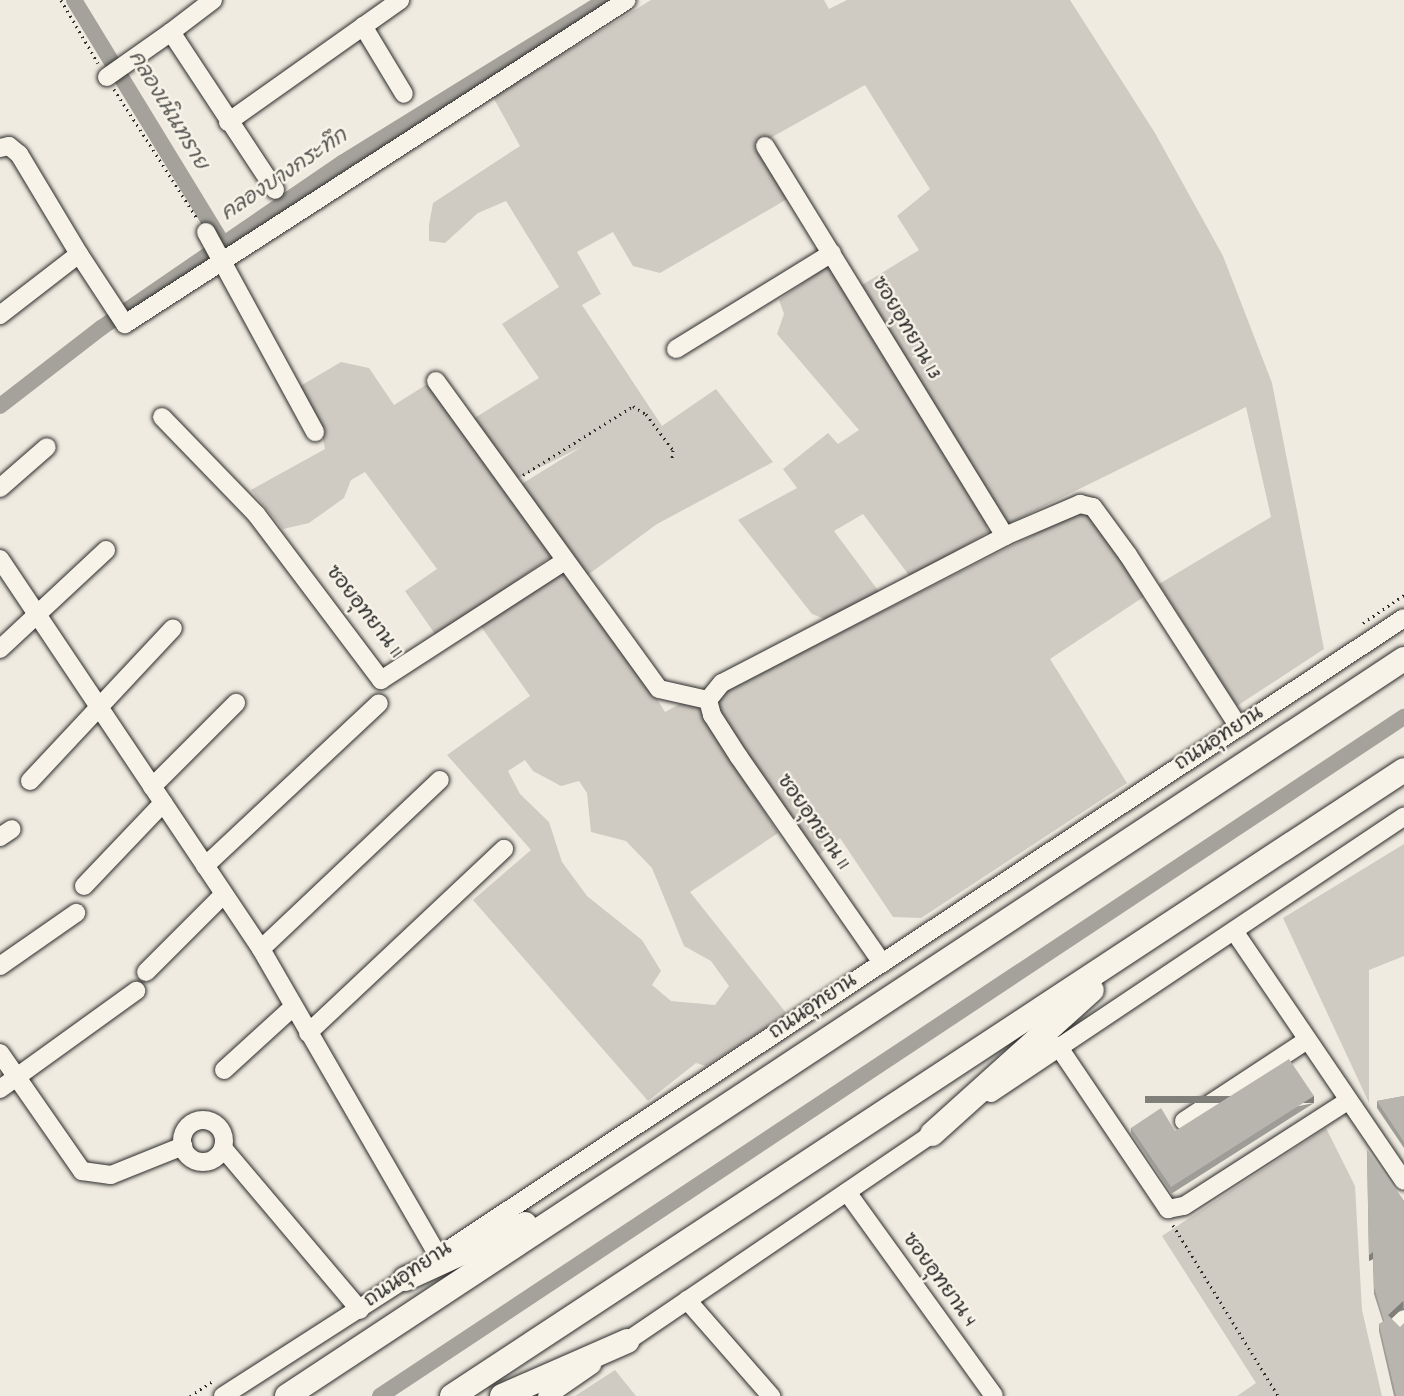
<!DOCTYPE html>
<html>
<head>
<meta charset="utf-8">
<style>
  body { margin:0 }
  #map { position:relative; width:1404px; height:1396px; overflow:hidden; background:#efebe0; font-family:Dekko,"Playpen Sans Thai",sans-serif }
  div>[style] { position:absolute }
  .green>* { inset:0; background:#cfcbc2 }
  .canal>* { height:16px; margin:-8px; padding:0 8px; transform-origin:8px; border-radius:8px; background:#a4a29a }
  .path>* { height:3px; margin-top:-1.5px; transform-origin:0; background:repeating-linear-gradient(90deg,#2b2b2b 0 1.5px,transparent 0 6px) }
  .roads { filter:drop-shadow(0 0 2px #2b2b2b) drop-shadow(0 0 2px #2b2b2b) }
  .minor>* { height:18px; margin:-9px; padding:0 9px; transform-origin:9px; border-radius:9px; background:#f7f3e8 }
  .minor>.ring { margin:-9px; padding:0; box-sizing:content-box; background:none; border:18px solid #f7f3e8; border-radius:50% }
  .major>* { height:24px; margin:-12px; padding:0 12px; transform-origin:12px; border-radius:12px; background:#f7f3e8 }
  .wall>* { inset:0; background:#9e9c96 }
  .shaded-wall>* { inset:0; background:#817f7a; transform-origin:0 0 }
  .building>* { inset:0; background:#b8b5ae }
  span { translate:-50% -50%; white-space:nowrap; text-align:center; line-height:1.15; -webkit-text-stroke:5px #f7f3e8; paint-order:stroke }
  .street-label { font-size:20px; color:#2b2b2b }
  .water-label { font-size:21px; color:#555552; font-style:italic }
</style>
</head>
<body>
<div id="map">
  <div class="green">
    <i style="clip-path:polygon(651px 0,824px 0,829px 9px,847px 0,1070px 0,1155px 133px,1223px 256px,1272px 383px,1324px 649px,1237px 706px,1159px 584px,1271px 517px,1246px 407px,1006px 525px,862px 285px,919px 250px,897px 216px,930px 189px,865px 85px,765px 141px,794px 195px,660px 273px,633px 266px,613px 232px,577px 252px,601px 294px,582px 305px,662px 426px,716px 389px,773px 462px,657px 524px,585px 577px,520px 485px,583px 446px,515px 480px,473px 419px,539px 378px,502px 324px,559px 287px,506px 201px,478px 213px,445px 243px,429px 241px,429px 225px,433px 203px,520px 146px,493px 97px)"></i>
    <i style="clip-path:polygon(831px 263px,984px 515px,988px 532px,911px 578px,863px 514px,834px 531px,880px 593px,827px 620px,812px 614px,738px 520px,797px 488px,783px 469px,828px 433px,838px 444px,859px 430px,777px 334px,784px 314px,779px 300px)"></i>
    <i style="clip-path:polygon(341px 362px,369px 368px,394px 405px,429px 383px,554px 554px,437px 637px,405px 591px,437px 569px,365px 472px,351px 480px,344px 498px,309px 523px,283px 529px,251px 490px,325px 449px,321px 430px,297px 388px)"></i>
    <i style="clip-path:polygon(1077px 513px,1092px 516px,1145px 596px,1050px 659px,1127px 783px,921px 918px,893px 917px,840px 838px,815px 858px,715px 705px,719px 694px)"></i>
    <i style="clip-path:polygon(evenodd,564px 572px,611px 639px,621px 641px,665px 712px,685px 701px,695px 703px,778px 833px,690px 892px,787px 1014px,706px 1066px,696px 1063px,648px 1101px,473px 900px,531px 850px,447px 755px,530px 696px,480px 625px,564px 572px,525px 760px,533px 771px,561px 786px,579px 781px,587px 793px,591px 832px,626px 841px,652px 868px,684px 946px,711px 961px,729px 986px,715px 1005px,671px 1001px,652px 985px,661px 971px,642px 940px,587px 896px,562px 862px,549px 822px,520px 794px,508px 771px,525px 760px)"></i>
    <i style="clip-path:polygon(1404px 844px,1404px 956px,1369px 970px,1369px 1103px,1283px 918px)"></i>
    <i style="clip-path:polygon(1326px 1128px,1355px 1186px,1362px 1310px,1382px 1396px,1237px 1396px,1256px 1383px,1162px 1236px)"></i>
    <i style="clip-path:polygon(615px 1370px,636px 1396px,575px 1396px)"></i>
  </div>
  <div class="canal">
    <i style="left:74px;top:0;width:284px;rotate:58.6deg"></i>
    <i style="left:0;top:406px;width:128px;rotate:-37.7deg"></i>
    <i style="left:101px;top:328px;width:292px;rotate:-34.4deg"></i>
    <i style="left:342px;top:163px;width:310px;rotate:-31.7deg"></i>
    <i style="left:380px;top:1396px;width:1229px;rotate:-33.55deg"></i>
  </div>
  <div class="path">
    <i style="left:61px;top:0;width:73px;rotate:59.6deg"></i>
    <i style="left:114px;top:89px;width:156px;rotate:57.3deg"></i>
    <i style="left:523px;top:475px;width:130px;rotate:-32.1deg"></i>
    <i style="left:633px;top:406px;width:15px;rotate:32deg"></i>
    <i style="left:646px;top:414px;width:45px;rotate:53.1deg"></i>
    <i style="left:673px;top:450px;width:9px;rotate:96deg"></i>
    <i style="left:1363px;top:623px;width:50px;rotate:-34.3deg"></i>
    <i style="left:1173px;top:1225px;width:201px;rotate:58.4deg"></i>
    <i style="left:190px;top:1396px;width:27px;rotate:-33deg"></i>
  </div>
  <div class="roads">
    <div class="minor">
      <i style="left:213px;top:0;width:53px;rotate:142.7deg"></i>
      <i style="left:171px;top:32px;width:189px;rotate:56.6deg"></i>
      <i style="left:363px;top:26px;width:79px;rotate:58.9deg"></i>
      <i style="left:107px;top:77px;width:78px;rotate:-35.1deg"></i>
      <i style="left:228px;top:122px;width:211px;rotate:-35.3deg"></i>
      <i style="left:765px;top:146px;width:458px;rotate:58.4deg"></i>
      <i style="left:0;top:148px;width:9px;rotate:-13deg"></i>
      <i style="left:9px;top:146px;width:13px;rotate:39deg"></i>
      <i style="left:19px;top:154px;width:117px;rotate:59deg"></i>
      <i style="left:79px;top:254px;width:100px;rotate:142.3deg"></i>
      <i style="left:206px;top:232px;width:228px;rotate:61.4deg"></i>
      <i style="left:79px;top:254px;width:84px;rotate:56.7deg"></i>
      <i style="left:125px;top:324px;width:597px;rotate:-32.84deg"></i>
      <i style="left:676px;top:349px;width:183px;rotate:-31.6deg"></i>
      <i style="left:436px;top:381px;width:380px;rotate:54.1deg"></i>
      <i style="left:659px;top:689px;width:50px;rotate:12.7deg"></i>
      <i style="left:708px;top:700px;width:16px;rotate:75deg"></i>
      <i style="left:712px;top:715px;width:50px;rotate:57.3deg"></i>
      <i style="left:739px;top:757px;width:251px;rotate:55.2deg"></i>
      <i style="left:162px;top:417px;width:135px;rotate:45.9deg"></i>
      <i style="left:256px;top:514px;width:208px;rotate:53deg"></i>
      <i style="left:381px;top:680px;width:219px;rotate:-32.9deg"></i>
      <i style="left:0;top:488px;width:62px;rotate:-41.1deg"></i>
      <i style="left:0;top:559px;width:469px;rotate:56.2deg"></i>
      <i style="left:261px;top:949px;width:354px;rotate:60deg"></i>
      <i style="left:0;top:649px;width:145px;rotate:-43deg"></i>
      <i style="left:708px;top:700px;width:22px;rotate:-51deg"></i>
      <i style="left:722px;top:683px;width:319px;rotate:-27.4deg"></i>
      <i style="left:1005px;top:536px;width:82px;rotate:-23.1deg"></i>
      <i style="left:1080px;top:504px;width:13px;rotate:13deg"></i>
      <i style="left:1093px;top:507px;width:59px;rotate:53.9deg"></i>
      <i style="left:1128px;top:555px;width:205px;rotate:57.2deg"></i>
      <i style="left:30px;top:781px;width:209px;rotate:-46.9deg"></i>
      <i style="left:152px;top:787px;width:119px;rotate:-45deg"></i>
      <i style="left:0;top:837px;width:14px;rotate:-34deg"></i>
      <i style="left:205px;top:866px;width:238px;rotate:-43.1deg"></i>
      <i style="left:84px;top:886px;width:115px;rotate:-46.4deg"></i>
      <i style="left:1234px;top:931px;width:302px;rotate:55.8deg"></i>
      <i style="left:261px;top:949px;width:246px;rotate:-43.4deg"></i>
      <i style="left:0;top:966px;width:93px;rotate:-34.9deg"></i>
      <i style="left:146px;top:972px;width:110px;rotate:-45deg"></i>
      <i style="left:308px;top:1033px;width:269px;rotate:-43.2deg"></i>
      <i style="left:1058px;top:1046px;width:197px;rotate:56deg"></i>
      <i style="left:1168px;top:1209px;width:16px;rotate:-11deg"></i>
      <i style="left:1184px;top:1206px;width:193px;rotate:-32.7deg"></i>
      <i style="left:0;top:1053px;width:144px;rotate:55.2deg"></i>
      <i style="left:82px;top:1171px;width:29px;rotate:8deg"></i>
      <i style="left:111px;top:1175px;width:78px;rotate:-21.9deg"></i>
      <i style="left:224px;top:1070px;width:93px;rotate:-42.4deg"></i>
      <i style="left:0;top:1089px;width:168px;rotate:-35.8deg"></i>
      <i style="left:991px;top:1093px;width:497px;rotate:-33.8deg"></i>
      <i class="ring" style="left:182px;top:1120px;width:24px;height:24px"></i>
      <i style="left:1184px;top:1121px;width:146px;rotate:-33.3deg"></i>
      <i style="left:223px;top:1148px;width:212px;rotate:49.8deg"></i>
      <i style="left:847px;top:1192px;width:251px;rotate:54.2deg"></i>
      <i style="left:451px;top:1248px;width:1142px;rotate:-33.47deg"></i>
      <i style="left:687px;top:1300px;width:128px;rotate:48.8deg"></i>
      <i style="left:1399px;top:1322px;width:6px;rotate:-31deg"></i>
      <i style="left:617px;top:1348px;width:393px;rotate:-34.2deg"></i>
      <i style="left:223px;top:1396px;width:229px;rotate:-32.7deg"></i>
      <i style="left:547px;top:1396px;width:55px;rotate:-34.6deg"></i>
    </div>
    <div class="major">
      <i style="left:932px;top:1134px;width:215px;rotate:-42deg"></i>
      <i style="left:405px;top:1279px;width:132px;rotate:-24.6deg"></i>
      <i style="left:287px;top:1396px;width:1338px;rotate:-33.42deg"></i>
      <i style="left:452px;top:1396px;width:1139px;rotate:-33.33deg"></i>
      <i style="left:502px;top:1396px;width:137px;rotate:-23.7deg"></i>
    </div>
  </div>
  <div class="wall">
    <i style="clip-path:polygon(1404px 1096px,1404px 1148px,1377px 1108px,1377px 1101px)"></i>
    <i style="clip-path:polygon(1314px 1103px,1171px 1194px,1131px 1134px,1131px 1128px,1175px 1131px)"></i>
    <i style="clip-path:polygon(1367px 1150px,1404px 1201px,1404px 1308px,1403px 1308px,1391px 1318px,1404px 1396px,1394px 1396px,1379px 1331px,1379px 1324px,1383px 1322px,1374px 1294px,1373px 1259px,1369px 1261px)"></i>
  </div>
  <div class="shaded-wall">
    <i style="left:1314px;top:1096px;width:7px;height:169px;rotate:90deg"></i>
    <i style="clip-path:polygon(1373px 1252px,1373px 1259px,1369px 1261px,1369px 1255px)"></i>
    <i style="clip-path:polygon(1403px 1301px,1403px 1308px,1388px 1322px,1388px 1315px)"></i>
  </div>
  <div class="building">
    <i style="clip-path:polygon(1289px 1059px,1314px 1096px,1171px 1187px,1131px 1128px,1161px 1108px,1175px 1131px)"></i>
    <i style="clip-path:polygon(1404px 1096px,1404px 1142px,1377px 1101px)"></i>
    <i style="clip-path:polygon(1367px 1150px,1404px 1201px,1404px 1302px,1403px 1301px,1388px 1315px,1400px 1327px,1404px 1323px,1404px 1396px,1396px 1396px,1379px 1324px,1384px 1321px,1374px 1287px,1373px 1252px,1369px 1255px)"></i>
  </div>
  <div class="street-label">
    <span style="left:905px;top:329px;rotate:59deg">ซอยอุทยาน 13</span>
    <span style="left:363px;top:613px;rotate:52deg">ซอยอุทยาน 11</span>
    <span style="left:1220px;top:740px;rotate:-33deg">ถนนอุทยาน</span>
    <span style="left:812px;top:823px;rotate:55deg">ซอยอุทยาน 11</span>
    <span style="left:814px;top:1008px;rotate:-34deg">ถนนอุทยาน</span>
    <span style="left:409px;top:1276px;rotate:-34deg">ถนนอุทยาน</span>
    <span style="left:938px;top:1281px;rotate:54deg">ซอยอุทยาน 4</span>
  </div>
  <div class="water-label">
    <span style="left:167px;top:111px;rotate:59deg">คลองเนินทราย</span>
    <span style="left:285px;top:176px;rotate:-34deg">คลองบางกระทึก</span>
  </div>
</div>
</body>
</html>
